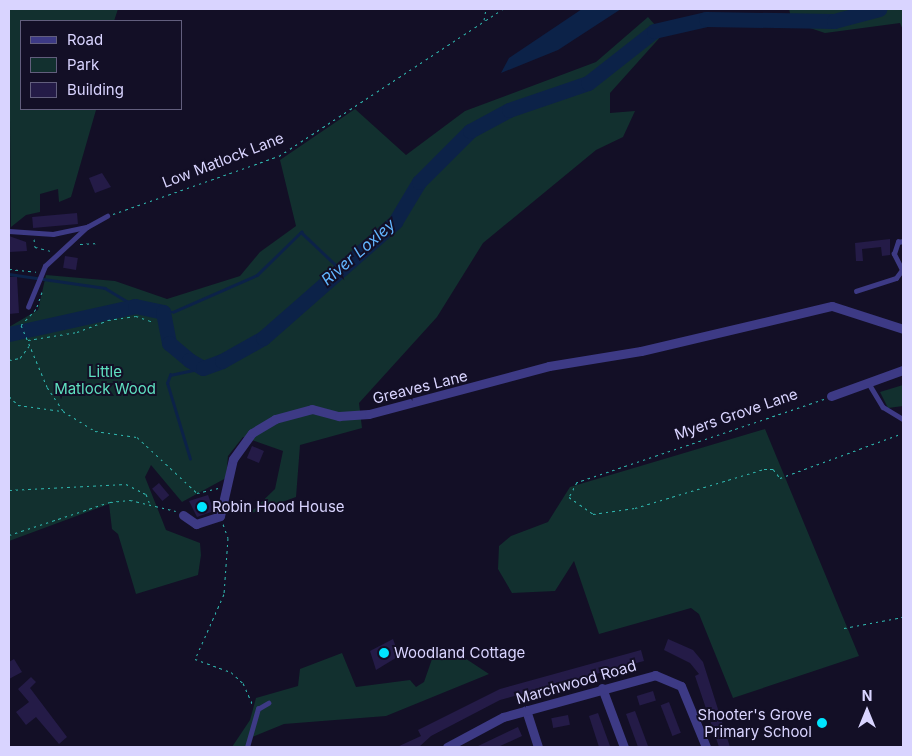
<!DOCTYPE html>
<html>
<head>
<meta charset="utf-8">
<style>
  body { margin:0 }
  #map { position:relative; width:912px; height:756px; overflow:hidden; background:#130f26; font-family:Inter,sans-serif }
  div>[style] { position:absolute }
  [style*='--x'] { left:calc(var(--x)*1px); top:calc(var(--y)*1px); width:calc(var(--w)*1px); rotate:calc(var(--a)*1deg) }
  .green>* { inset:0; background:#12302f }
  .water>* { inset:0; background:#0c2248 }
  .stream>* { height:2.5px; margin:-1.25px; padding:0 1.25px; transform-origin:1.25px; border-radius:1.25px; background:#0c2248 }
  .river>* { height:15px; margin:-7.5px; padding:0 7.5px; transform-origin:7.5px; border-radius:7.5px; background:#0c2248 }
  .building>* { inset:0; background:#241b47; transform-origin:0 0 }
  .path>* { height:1px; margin-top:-0.5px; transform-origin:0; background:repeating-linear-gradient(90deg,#2fb8b0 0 2.5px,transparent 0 6.5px) }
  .lane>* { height:4.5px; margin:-2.25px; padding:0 2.25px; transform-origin:2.25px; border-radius:2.25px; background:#3d3a85 }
  .street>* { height:9px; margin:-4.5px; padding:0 4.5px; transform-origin:4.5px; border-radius:4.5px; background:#3d3a85 }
  .dots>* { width:14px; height:14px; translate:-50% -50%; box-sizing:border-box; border:2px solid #130f26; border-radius:50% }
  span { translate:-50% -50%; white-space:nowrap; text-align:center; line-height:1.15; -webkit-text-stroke:4px #130f26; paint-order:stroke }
  .street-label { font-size:15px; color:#d9d4ff }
  .park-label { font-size:15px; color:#5fe0c0 }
  .poi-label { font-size:15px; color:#d9d4ff }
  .left { translate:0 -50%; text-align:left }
  .right { translate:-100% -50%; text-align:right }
  .water-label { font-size:16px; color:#62b6ff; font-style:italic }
  .frame { position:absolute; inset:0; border:10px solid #d9d4ff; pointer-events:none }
  .legend { position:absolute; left:20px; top:20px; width:162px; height:90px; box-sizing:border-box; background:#130f26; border:1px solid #625e7d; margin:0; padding:6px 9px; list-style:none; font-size:15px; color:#d9d4ff }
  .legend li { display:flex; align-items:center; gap:10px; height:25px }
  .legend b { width:25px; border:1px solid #625e7d }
  .north { position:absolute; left:842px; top:686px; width:50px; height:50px; -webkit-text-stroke:4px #130f26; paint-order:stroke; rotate:0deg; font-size:14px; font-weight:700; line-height:20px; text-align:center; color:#d9d4ff }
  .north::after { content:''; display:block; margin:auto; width:18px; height:22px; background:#d9d4ff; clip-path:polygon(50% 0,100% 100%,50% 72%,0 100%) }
</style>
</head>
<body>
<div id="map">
  <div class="green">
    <div style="clip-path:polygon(9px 9px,118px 9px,114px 21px,21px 21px,21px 109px,96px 110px,71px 197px,59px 202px,58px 189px,40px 194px,40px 212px,26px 215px,11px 227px)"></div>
    <div style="clip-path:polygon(789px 9px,903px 9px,903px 30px,900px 23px,825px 33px,792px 22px)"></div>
    <div style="clip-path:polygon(648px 17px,663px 34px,610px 93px,610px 113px,635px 111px,623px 137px,596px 150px,483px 243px,437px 317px,359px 403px,362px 428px,300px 445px,296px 497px,249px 514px,275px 489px,283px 451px,243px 437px,228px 456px,226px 478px,182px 502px,151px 465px,145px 477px,166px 530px,200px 543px,201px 555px,198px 575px,136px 594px,118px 534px,112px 529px,109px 504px,9px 541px,9px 327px,38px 310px,46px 275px,115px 281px,167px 299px,240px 276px,260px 252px,296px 226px,280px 160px,355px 109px,406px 155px,465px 111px,596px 62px)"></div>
    <div style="clip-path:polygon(903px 385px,903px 406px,888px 408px,880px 392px)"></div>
    <div style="clip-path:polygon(765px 429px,859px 656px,733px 698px,699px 614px,691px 608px,599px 634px,574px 561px,555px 591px,512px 593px,498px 569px,499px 546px,511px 536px,548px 522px,570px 487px)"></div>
    <div style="clip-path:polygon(451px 649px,489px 674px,386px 716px,284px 724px,252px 737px,245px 747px,232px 747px,250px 720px,256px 698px,298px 686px,300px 669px,342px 653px,356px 687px,410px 680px,416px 687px,424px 682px,432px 659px)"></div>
  </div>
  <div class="water">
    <div style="clip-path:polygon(582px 9px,621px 9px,558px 50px,501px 73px,509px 58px)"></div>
  </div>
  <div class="stream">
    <div style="--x:9;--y:274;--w:97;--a:8.3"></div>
    <div style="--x:105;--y:288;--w:35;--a:31"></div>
    <div style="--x:163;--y:312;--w:10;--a:0"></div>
    <div style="--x:173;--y:312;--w:92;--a:-23.8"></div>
    <div style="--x:257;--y:275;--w:62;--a:-44.3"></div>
    <div style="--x:301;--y:232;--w:52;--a:43.5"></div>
    <div style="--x:190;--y:459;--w:79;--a:-106.8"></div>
    <div style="--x:167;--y:383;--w:9;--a:-69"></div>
    <div style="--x:170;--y:375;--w:34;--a:-12"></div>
  </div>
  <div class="river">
    <div style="--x:9;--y:334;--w:129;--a:-12.5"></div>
    <div style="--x:135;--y:306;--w:29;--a:12"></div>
    <div style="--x:163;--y:312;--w:32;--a:79"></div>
    <div style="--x:169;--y:343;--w:26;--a:40"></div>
    <div style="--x:189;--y:360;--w:16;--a:30"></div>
    <div style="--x:203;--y:368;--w:20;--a:-20"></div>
    <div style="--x:222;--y:361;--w:47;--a:-29.3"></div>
    <div style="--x:263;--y:338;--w:176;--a:-41.3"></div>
    <div style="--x:395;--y:222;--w:47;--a:-59"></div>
    <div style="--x:419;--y:182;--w:72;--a:-45"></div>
    <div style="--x:470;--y:131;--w:44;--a:-28.3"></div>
    <div style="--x:509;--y:110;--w:83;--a:-18.9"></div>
    <div style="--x:588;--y:83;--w:84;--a:-38.2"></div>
    <div style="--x:654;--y:31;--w:53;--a:-13"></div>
    <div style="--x:706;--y:19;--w:128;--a:0.9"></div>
    <div style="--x:834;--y:21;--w:47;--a:-14.9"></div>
  </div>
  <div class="building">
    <div style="clip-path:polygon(102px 173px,111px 187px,95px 193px,89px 178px)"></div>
    <div style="left:77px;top:213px;width:11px;height:45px;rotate:85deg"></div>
    <div style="clip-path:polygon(9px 236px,26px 242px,27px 251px,9px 252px)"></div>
    <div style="clip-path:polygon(890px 239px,890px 255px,882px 256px,881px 247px,862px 249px,863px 261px,856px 261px,855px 243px)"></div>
    <div style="left:65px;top:256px;width:13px;height:12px;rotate:9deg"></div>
    <div style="clip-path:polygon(9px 277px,17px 277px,19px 313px,9px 314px)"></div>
    <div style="left:252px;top:446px;width:13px;height:13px;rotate:23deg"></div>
    <div style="left:159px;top:483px;width:16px;height:9px;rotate:50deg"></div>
    <div style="clip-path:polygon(208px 495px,214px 511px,197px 517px,189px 501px)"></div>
    <div style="clip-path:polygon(393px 639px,399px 656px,376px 670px,370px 651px)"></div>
    <div style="clip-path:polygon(668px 639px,693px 650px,703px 662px,730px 747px,719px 747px,695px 676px,699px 674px,690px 663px,664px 650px)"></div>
    <div style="clip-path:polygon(641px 650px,644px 661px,500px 700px,431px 736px,419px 747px,397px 747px,421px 736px,418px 730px,500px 689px)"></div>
    <div style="clip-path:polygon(14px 659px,22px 672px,9px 679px,9px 662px)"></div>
    <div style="clip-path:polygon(31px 677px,36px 682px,30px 688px,67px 737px,59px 744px,36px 717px,26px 725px,16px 712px,29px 702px,18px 689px)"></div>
    <div style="left:653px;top:691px;width:10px;height:17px;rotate:73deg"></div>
    <div style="left:669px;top:702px;width:33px;height:9px;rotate:69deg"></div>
    <div style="clip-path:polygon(635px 711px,648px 746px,644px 747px,638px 747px,626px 714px)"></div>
    <div style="clip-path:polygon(598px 713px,610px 746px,606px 747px,599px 747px,589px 716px)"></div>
    <div style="left:568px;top:715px;width:10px;height:17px;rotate:79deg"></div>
    <div style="clip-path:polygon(518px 727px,522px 736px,498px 747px,476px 747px)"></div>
  </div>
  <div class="path">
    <div style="--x:484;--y:20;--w:11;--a:-80"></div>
    <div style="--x:113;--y:214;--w:176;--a:-19.3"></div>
    <div style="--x:279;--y:156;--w:268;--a:-33.3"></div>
    <div style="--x:34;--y:239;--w:8;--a:83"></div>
    <div style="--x:35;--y:247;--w:16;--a:14"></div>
    <div style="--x:80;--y:244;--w:19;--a:-3"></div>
    <div style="--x:9;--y:269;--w:27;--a:6"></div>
    <div style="--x:42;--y:292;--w:18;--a:109"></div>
    <div style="--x:36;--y:309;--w:22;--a:133"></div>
    <div style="--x:21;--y:325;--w:67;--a:67.2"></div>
    <div style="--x:47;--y:387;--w:29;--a:56"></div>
    <div style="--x:63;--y:411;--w:38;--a:32"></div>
    <div style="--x:95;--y:431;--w:42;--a:8.1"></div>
    <div style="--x:137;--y:437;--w:82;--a:43"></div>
    <div style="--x:197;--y:493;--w:22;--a:-13"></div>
    <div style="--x:28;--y:340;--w:50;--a:-9.3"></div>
    <div style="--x:77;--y:332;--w:33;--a:-21"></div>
    <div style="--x:108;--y:320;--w:28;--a:-8"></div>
    <div style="--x:136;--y:316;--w:18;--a:19"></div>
    <div style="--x:9;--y:360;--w:11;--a:-10"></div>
    <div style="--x:20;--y:358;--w:15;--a:-53"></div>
    <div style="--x:9;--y:396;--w:13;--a:45"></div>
    <div style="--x:18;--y:405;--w:44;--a:7.8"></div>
    <div style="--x:824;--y:399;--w:261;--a:161.4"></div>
    <div style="--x:577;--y:482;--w:17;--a:118"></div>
    <div style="--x:569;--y:497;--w:29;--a:35"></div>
    <div style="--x:593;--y:514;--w:42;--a:-8.1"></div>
    <div style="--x:635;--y:508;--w:135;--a:-16.8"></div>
    <div style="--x:764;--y:469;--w:9;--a:0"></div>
    <div style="--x:773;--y:469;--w:11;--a:52"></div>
    <div style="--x:780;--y:478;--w:131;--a:-20.1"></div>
    <div style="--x:9;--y:490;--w:117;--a:-2.9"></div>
    <div style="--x:126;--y:484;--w:22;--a:27"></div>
    <div style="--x:146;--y:494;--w:9;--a:69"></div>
    <div style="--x:223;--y:524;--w:15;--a:70"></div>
    <div style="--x:228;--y:538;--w:56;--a:94.1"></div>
    <div style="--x:224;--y:594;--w:71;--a:114"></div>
    <div style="--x:195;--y:659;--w:38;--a:20"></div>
    <div style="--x:231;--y:672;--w:16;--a:43"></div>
    <div style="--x:243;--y:683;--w:24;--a:66"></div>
    <div style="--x:9;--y:535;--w:106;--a:-18.1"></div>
    <div style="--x:110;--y:502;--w:20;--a:-6"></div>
    <div style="--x:130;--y:500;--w:47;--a:13.4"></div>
    <div style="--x:844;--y:628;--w:60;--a:-10.6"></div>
  </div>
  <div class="lane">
    <div style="--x:9;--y:231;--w:44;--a:3.9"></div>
    <div style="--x:53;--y:234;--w:35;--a:-12"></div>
    <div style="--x:87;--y:227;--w:23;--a:-29"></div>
    <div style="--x:856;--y:291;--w:42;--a:-18"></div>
    <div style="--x:896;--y:278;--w:10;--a:-53"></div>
    <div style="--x:902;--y:270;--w:18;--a:-117"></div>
    <div style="--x:894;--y:254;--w:13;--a:-72"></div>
    <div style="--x:898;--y:242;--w:5;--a:-11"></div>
    <div style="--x:28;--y:307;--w:44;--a:-67.5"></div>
    <div style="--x:45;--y:266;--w:57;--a:-42.9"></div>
    <div style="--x:868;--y:382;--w:29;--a:59"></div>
    <div style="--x:883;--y:407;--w:23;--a:31"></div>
    <div style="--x:247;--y:747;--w:40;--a:-74"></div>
    <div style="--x:258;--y:709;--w:12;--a:-31"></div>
  </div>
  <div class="street">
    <div style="--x:831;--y:396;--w:77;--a:-19.9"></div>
    <div style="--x:183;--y:515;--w:16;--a:35"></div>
    <div style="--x:196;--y:524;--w:25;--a:-18"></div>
    <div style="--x:220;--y:516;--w:58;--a:-77.2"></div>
    <div style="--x:233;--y:459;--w:32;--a:-54"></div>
    <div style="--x:252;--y:433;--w:27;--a:-31"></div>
    <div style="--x:275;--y:419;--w:38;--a:-15"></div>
    <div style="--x:312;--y:409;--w:28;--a:15"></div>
    <div style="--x:339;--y:416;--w:30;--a:-4"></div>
    <div style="--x:369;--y:414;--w:186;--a:-14.9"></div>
    <div style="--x:549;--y:366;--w:93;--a:-9.3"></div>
    <div style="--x:641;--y:351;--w:196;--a:-13.3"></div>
    <div style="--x:832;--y:306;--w:75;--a:17.9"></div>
    <div style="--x:602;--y:688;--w:63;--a:69.6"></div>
    <div style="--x:526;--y:710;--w:39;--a:72"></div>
    <div style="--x:447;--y:747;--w:64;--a:-28.2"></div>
    <div style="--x:503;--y:717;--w:158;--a:-15.4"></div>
    <div style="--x:655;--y:675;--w:28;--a:23"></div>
    <div style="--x:681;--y:686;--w:66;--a:67.7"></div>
  </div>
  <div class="dots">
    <div style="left:202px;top:507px;background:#00e5ff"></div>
    <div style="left:384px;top:653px;background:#00e5ff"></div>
    <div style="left:822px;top:723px;background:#00e5ff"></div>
  </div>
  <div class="street-label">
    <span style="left:223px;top:160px;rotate:-21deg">Low Matlock Lane</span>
    <span style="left:420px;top:387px;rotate:-14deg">Greaves Lane</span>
    <span style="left:736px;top:414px;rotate:-19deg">Myers Grove Lane</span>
    <span style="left:576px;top:682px;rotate:-16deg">Marchwood Road</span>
  </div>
  <div class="park-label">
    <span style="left:105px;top:380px">Little<br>Matlock Wood</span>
  </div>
  <div class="poi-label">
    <span class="left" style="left:212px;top:507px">Robin Hood House</span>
    <span class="left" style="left:394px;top:653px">Woodland Cottage</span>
    <span class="right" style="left:812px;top:723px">Shooter's Grove<br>Primary School</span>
  </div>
  <div class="water-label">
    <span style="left:358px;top:252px;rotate:-41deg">River Loxley</span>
  </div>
  <div class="frame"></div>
  <ul class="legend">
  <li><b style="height:6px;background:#3d3a85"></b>Road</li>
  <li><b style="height:14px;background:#12302f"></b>Park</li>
  <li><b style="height:14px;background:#241b47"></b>Building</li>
  </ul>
  <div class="north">N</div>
</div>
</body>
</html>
